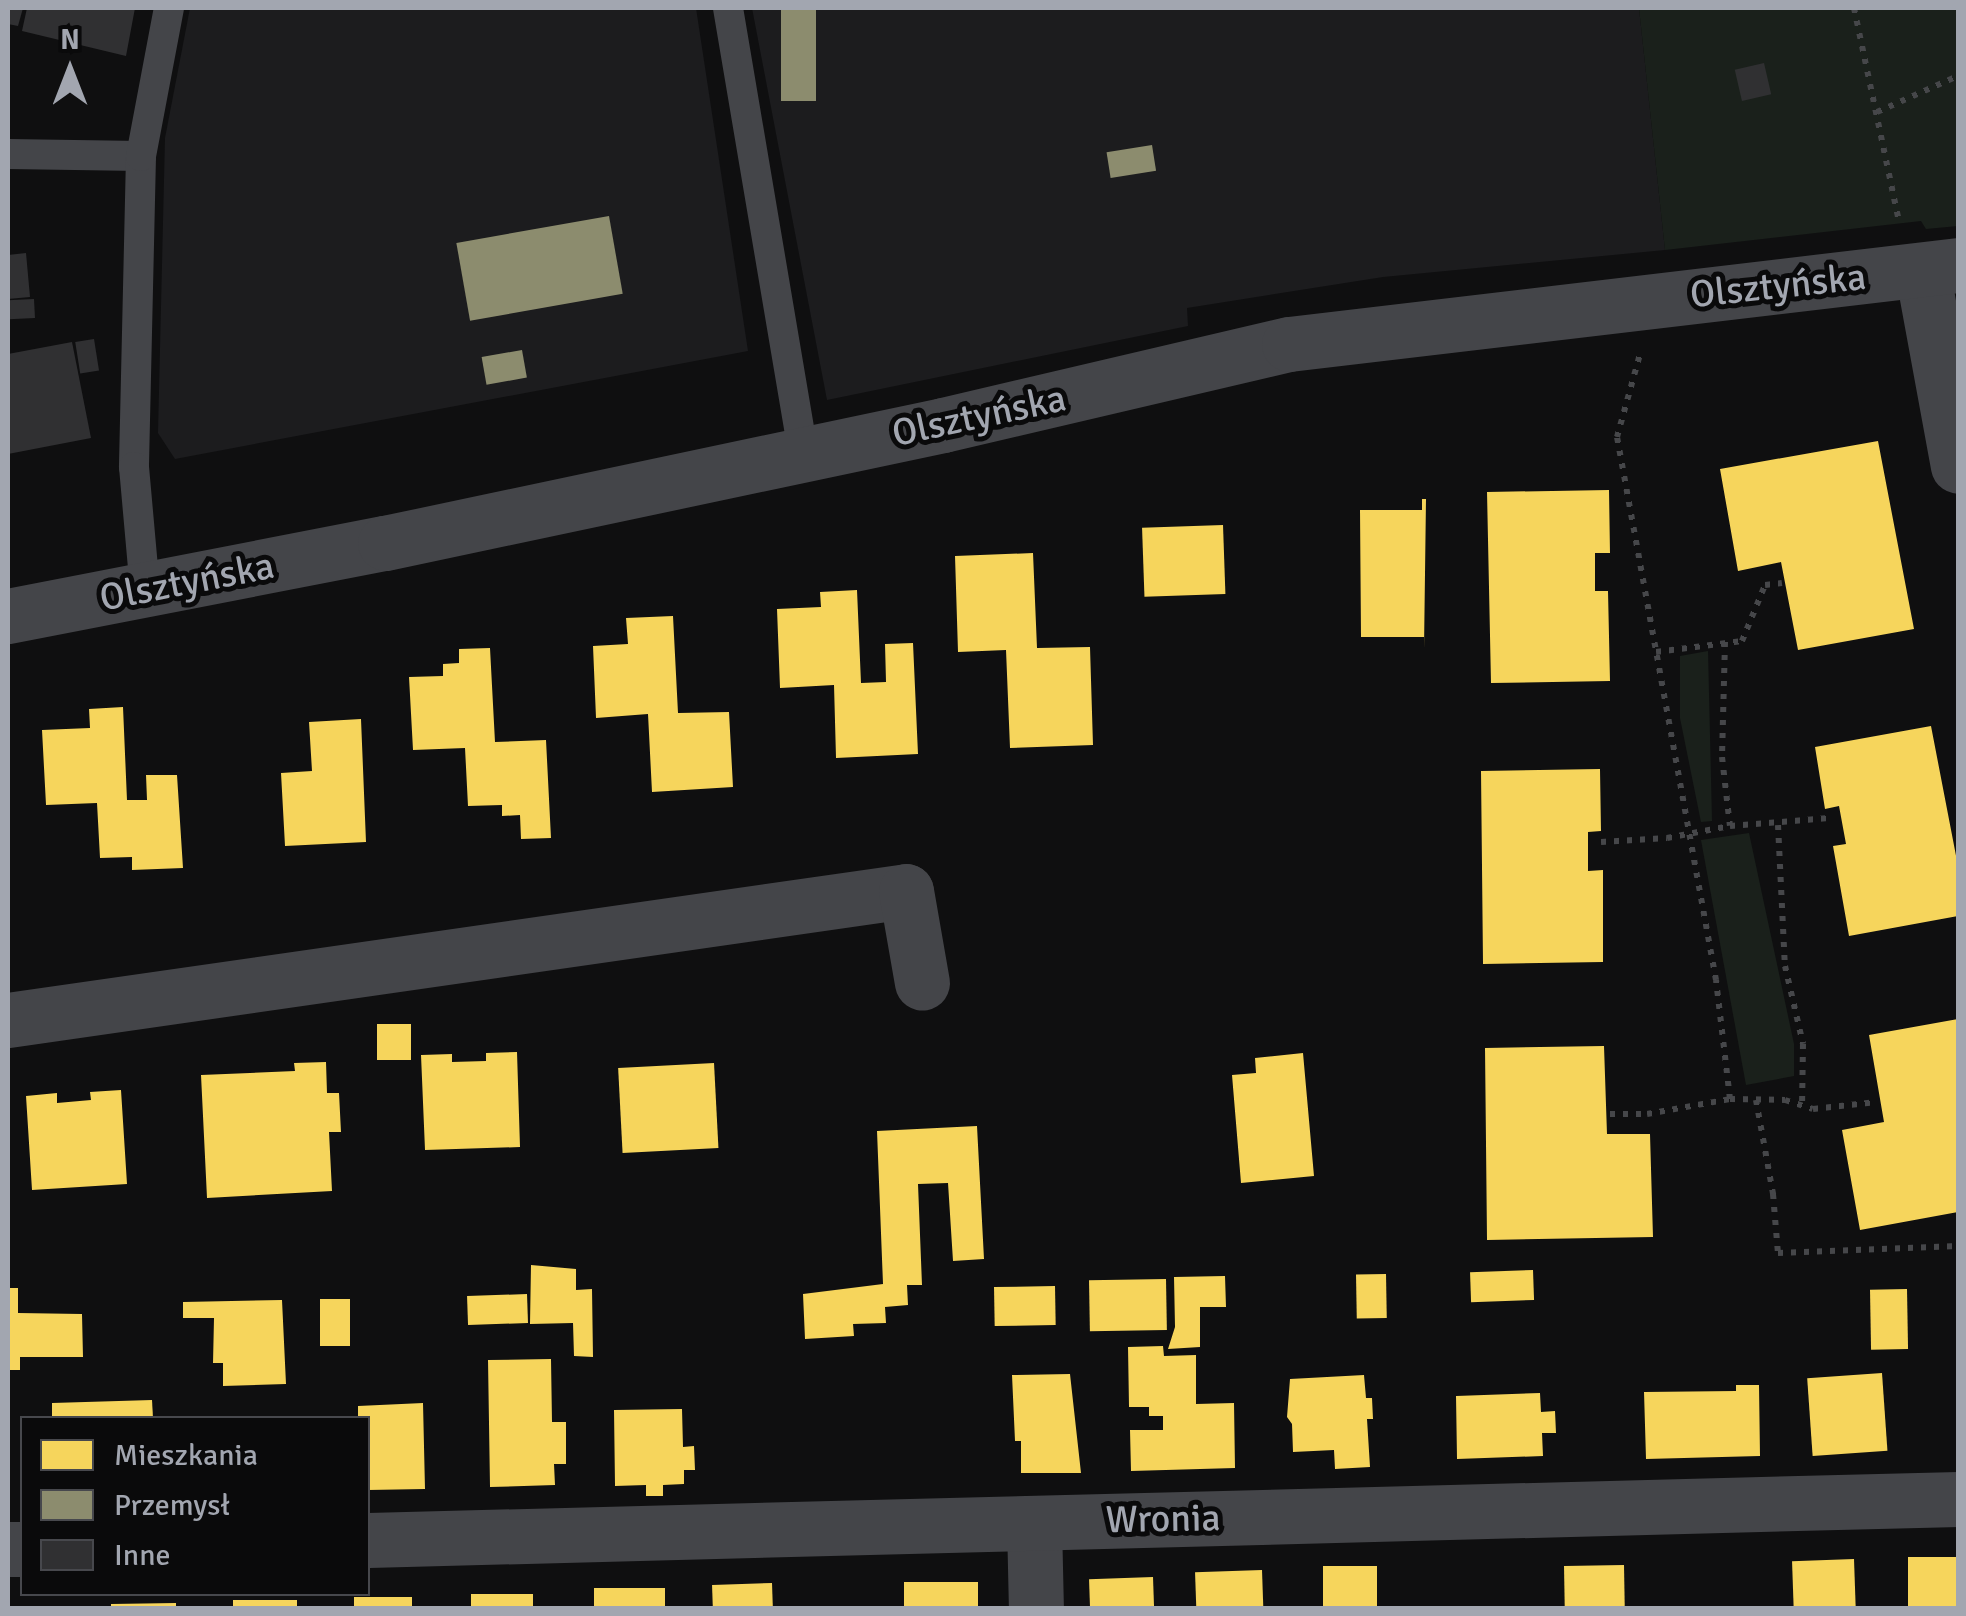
<!DOCTYPE html>
<html>
<head>
<meta charset="utf-8">
<style>
  body { margin:0 }
  #map { position:relative; width:1966px; height:1616px; overflow:hidden; background:#0f0f10; font-family:Signika,sans-serif }
  div>[style] { position:absolute }
  [style*='--x'] { left:calc(var(--x)*1px); top:calc(var(--y)*1px); width:calc(var(--w)*1px); rotate:calc(var(--a)*1deg) }
  .built>* { inset:0; background:#1c1c1e }
  .green>* { inset:0; background:#1a201b }
  .homes>* { inset:0; background:#f6d55c; transform-origin:0 0 }
  .industry>* { inset:0; background:#8c8c6e; transform-origin:0 0 }
  .building>* { inset:0; background:#303032; transform-origin:0 0 }
  .path>* { height:6px; margin-top:-3px; transform-origin:0; background:repeating-linear-gradient(90deg,#46474a 0 5px,transparent 0 13px) }
  .service>* { height:30px; margin:-15px; padding:0 15px; transform-origin:15px; border-radius:15px; background:#444549 }
  .minor>* { height:55px; margin:-27.5px; padding:0 27.5px; transform-origin:27.5px; border-radius:27.5px; background:#444549 }
  span { translate:-50% -50%; white-space:nowrap; text-align:center; line-height:1.15; -webkit-text-stroke:10px #0a0a0b; paint-order:stroke }
  .street-label { font-size:38px; color:#a2a6b0 }
  .frame { position:absolute; inset:0; border:10px solid #a2a6b0; pointer-events:none }
  .legend { position:absolute; left:20px; top:1416px; width:350px; height:180px; box-sizing:border-box; background:#0a0a0b; border:2px solid #47484d; margin:0; padding:12px 18px; list-style:none; font-size:30px; color:#a2a6b0 }
  .legend li { display:flex; align-items:center; gap:20px; height:50px }
  .legend b { width:50px; border:2px solid #47484d }
  .north { position:absolute; left:20px; top:20px; width:100px; height:100px; -webkit-text-stroke:8px #0a0a0b; paint-order:stroke; rotate:0deg; font-size:28px; font-weight:700; line-height:40px; text-align:center; color:#a2a6b0 }
  .north::after { content:''; display:block; margin:auto; width:35px; height:45px; background:#a2a6b0; clip-path:polygon(50% 0,100% 100%,50% 72%,0 100%) }
</style>
</head>
<body>
<div id="map">
  <div class="built">
    <div style="clip-path:polygon(190px 8px,696px 8px,748px 351px,175px 459px,158px 433px,165px 138px)"></div>
    <div style="clip-path:polygon(752px 8px,1639px 8px,1665px 250px,1383px 277px,1187px 308px,1188px 326px,827px 400px)"></div>
  </div>
  <div class="green">
    <div style="clip-path:polygon(1639px 8px,1958px 8px,1958px 226px,1926px 229px,1921px 221px,1665px 250px)"></div>
    <div style="clip-path:polygon(1708px 651px,1712px 821px,1701px 822px,1680px 718px,1680px 656px)"></div>
    <div style="clip-path:polygon(1749px 833px,1794px 1044px,1794px 1076px,1746px 1085px,1701px 840px)"></div>
  </div>
  <div class="homes">
    <div style="clip-path:polygon(1878px 441px,1914px 629px,1798px 650px,1781px 562px,1738px 571px,1720px 469px)"></div>
    <div style="clip-path:polygon(1609px 490px,1610px 553px,1595px 553px,1595px 591px,1608px 591px,1610px 681px,1491px 683px,1487px 492px)"></div>
    <div style="clip-path:polygon(1422px 499px,1426px 499px,1424px 650px,1424px 637px,1361px 637px,1360px 510px,1422px 510px)"></div>
    <div style="left:1223px;top:525px;width:69px;height:81px;rotate:88deg"></div>
    <div style="clip-path:polygon(1033px 553px,1037px 648px,1090px 647px,1093px 745px,1010px 748px,1006px 650px,958px 652px,955px 556px)"></div>
    <div style="clip-path:polygon(857px 590px,861px 683px,886px 682px,885px 644px,913px 643px,918px 754px,836px 758px,834px 685px,780px 688px,777px 609px,821px 607px,820px 592px)"></div>
    <div style="clip-path:polygon(673px 616px,678px 713px,729px 712px,733px 787px,652px 792px,648px 714px,596px 718px,593px 646px,628px 644px,626px 618px)"></div>
    <div style="clip-path:polygon(490px 648px,495px 742px,546px 740px,551px 838px,521px 839px,520px 815px,502px 816px,502px 805px,468px 806px,465px 748px,413px 750px,409px 677px,443px 676px,443px 664px,459px 663px,459px 649px)"></div>
    <div style="clip-path:polygon(123px 707px,127px 800px,147px 800px,146px 775px,177px 775px,183px 868px,132px 870px,132px 857px,100px 858px,97px 803px,46px 805px,42px 730px,90px 728px,89px 709px)"></div>
    <div style="clip-path:polygon(361px 719px,366px 842px,285px 846px,281px 773px,312px 771px,309px 722px)"></div>
    <div style="clip-path:polygon(1931px 726px,1958px 866px,1958px 916px,1849px 936px,1833px 846px,1846px 844px,1839px 806px,1825px 809px,1815px 747px)"></div>
    <div style="clip-path:polygon(1600px 769px,1601px 831px,1588px 832px,1588px 871px,1603px 870px,1603px 962px,1483px 964px,1481px 771px)"></div>
    <div style="clip-path:polygon(1958px 1019px,1958px 1212px,1860px 1230px,1842px 1130px,1884px 1122px,1869px 1035px)"></div>
    <div style="left:377px;top:1024px;width:34px;height:36px"></div>
    <div style="clip-path:polygon(1604px 1046px,1607px 1134px,1650px 1134px,1653px 1237px,1487px 1240px,1485px 1048px)"></div>
    <div style="clip-path:polygon(517px 1052px,520px 1147px,425px 1150px,421px 1055px,452px 1054px,452px 1062px,486px 1061px,486px 1053px)"></div>
    <div style="clip-path:polygon(1303px 1053px,1314px 1176px,1241px 1183px,1232px 1075px,1256px 1073px,1255px 1058px)"></div>
    <div style="clip-path:polygon(326px 1062px,327px 1093px,339px 1093px,341px 1132px,329px 1132px,332px 1191px,207px 1198px,201px 1075px,295px 1071px,294px 1063px)"></div>
    <div style="left:714px;top:1063px;width:85px;height:96px;rotate:87deg"></div>
    <div style="clip-path:polygon(121px 1090px,127px 1184px,32px 1190px,26px 1096px,57px 1093px,57px 1103px,91px 1100px,90px 1092px)"></div>
    <div style="clip-path:polygon(977px 1126px,984px 1259px,953px 1261px,948px 1183px,918px 1184px,922px 1285px,907px 1285px,908px 1305px,885px 1307px,886px 1323px,853px 1324px,854px 1336px,805px 1339px,803px 1294px,883px 1284px,877px 1131px)"></div>
    <div style="clip-path:polygon(531px 1265px,576px 1269px,576px 1290px,592px 1289px,593px 1357px,574px 1356px,573px 1323px,530px 1324px)"></div>
    <div style="left:1533px;top:1270px;width:30px;height:63px;rotate:88deg"></div>
    <div style="left:1386px;top:1274px;width:44px;height:30px;rotate:89deg"></div>
    <div style="clip-path:polygon(1225px 1276px,1226px 1307px,1200px 1307px,1200px 1347px,1168px 1349px,1175px 1327px,1174px 1277px)"></div>
    <div style="left:1166px;top:1279px;width:51px;height:77px;rotate:89deg"></div>
    <div style="left:1055px;top:1286px;width:39px;height:61px;rotate:89deg"></div>
    <div style="clip-path:polygon(8px 1288px,18px 1288px,18px 1313px,82px 1314px,83px 1357px,20px 1357px,20px 1370px,8px 1370px)"></div>
    <div style="left:1907px;top:1289px;width:60px;height:37px;rotate:89deg"></div>
    <div style="left:527px;top:1294px;width:29px;height:60px;rotate:88deg"></div>
    <div style="left:320px;top:1299px;width:30px;height:47px"></div>
    <div style="clip-path:polygon(282px 1300px,286px 1384px,223px 1386px,223px 1363px,213px 1363px,214px 1318px,183px 1318px,183px 1302px)"></div>
    <div style="clip-path:polygon(1163px 1346px,1164px 1356px,1196px 1355px,1196px 1404px,1234px 1403px,1235px 1468px,1131px 1471px,1130px 1430px,1163px 1430px,1163px 1416px,1149px 1416px,1149px 1407px,1129px 1407px,1128px 1347px)"></div>
    <div style="clip-path:polygon(551px 1359px,552px 1422px,566px 1422px,566px 1464px,554px 1464px,555px 1485px,490px 1487px,488px 1360px)"></div>
    <div style="left:1882px;top:1373px;width:78px;height:75px;rotate:86deg"></div>
    <div style="clip-path:polygon(1070px 1374px,1081px 1473px,1021px 1473px,1021px 1441px,1015px 1441px,1012px 1375px)"></div>
    <div style="clip-path:polygon(1364px 1375px,1366px 1398px,1372px 1398px,1373px 1419px,1367px 1419px,1370px 1467px,1335px 1469px,1334px 1450px,1293px 1452px,1292px 1424px,1287px 1417px,1290px 1379px)"></div>
    <div style="clip-path:polygon(1736px 1385px,1759px 1385px,1760px 1456px,1646px 1459px,1644px 1392px,1736px 1391px)"></div>
    <div style="clip-path:polygon(1540px 1393px,1541px 1412px,1555px 1411px,1556px 1433px,1542px 1433px,1543px 1456px,1457px 1459px,1456px 1396px)"></div>
    <div style="clip-path:polygon(152px 1400px,153px 1418px,52px 1418px,52px 1403px)"></div>
    <div style="clip-path:polygon(423px 1403px,425px 1489px,368px 1490px,368px 1418px,358px 1418px,358px 1406px)"></div>
    <div style="clip-path:polygon(682px 1409px,683px 1447px,694px 1446px,695px 1470px,684px 1470px,684px 1484px,663px 1485px,663px 1496px,646px 1496px,646px 1485px,615px 1486px,614px 1410px)"></div>
    <div style="left:1958px;top:1557px;width:51px;height:50px;rotate:90deg"></div>
    <div style="left:1854px;top:1559px;width:49px;height:62px;rotate:88deg"></div>
    <div style="left:1624px;top:1565px;width:43px;height:60px;rotate:89deg"></div>
    <div style="left:1377px;top:1566px;width:42px;height:54px;rotate:90deg"></div>
    <div style="left:1262px;top:1570px;width:38px;height:67px;rotate:88deg"></div>
    <div style="left:1153px;top:1577px;width:31px;height:64px;rotate:88deg"></div>
    <div style="left:978px;top:1582px;width:26px;height:74px;rotate:90deg"></div>
    <div style="left:772px;top:1583px;width:25px;height:60px;rotate:88deg"></div>
    <div style="left:594px;top:1588px;width:71px;height:20px"></div>
    <div style="left:533px;top:1594px;width:14px;height:62px;rotate:90deg"></div>
    <div style="left:412px;top:1597px;width:11px;height:58px;rotate:90deg"></div>
    <div style="left:297px;top:1600px;width:8px;height:64px;rotate:90deg"></div>
    <div style="clip-path:polygon(176px 1603px,176px 1608px,111px 1608px,111px 1604px)"></div>
  </div>
  <div class="industry">
    <div style="left:781px;top:8px;width:35px;height:93px"></div>
    <div style="left:1152px;top:145px;width:26px;height:46px;rotate:81deg"></div>
    <div style="left:609px;top:216px;width:79px;height:155px;rotate:80deg"></div>
    <div style="left:522px;top:350px;width:28px;height:41px;rotate:80deg"></div>
  </div>
  <div class="building">
    <div style="clip-path:polygon(8px 8px,23px 8px,18px 26px,8px 24px)"></div>
    <div style="clip-path:polygon(27px 8px,135px 8px,126px 56px,22px 31px)"></div>
    <div style="left:1764px;top:63px;width:32px;height:30px;rotate:77deg"></div>
    <div style="clip-path:polygon(26px 253px,30px 297px,8px 299px,8px 255px)"></div>
    <div style="left:34px;top:299px;width:19px;height:26px;rotate:87deg"></div>
    <div style="left:94px;top:339px;width:32px;height:19px;rotate:81deg"></div>
    <div style="clip-path:polygon(72px 342px,91px 438px,8px 454px,8px 354px)"></div>
  </div>
  <div class="path">
    <div style="--x:1854;--y:8;--w:218;--a:78.1"></div>
    <div style="--x:1877;--y:112;--w:89;--a:-24"></div>
    <div style="--x:1725;--y:642;--w:115;--a:91.5"></div>
    <div style="--x:1722;--y:757;--w:69;--a:83.4"></div>
    <div style="--x:1730;--y:826;--w:99;--a:-4.6"></div>
    <div style="--x:1656;--y:652;--w:87;--a:-7.3"></div>
    <div style="--x:1742;--y:641;--w:61;--a:-67.7"></div>
    <div style="--x:1765;--y:585;--w:17;--a:-7"></div>
    <div style="--x:1778;--y:825;--w:141;--a:87.2"></div>
    <div style="--x:1785;--y:966;--w:80;--a:77"></div>
    <div style="--x:1803;--y:1044;--w:62;--a:90.9"></div>
    <div style="--x:1601;--y:842;--w:66;--a:-3.5"></div>
    <div style="--x:1667;--y:838;--w:64;--a:-10.8"></div>
    <div style="--x:1730;--y:1099;--w:55;--a:1"></div>
    <div style="--x:1785;--y:1100;--w:29;--a:18"></div>
    <div style="--x:1813;--y:1109;--w:64;--a:-6.2"></div>
    <div style="--x:1756;--y:1100;--w:96;--a:79.7"></div>
    <div style="--x:1773;--y:1194;--w:59;--a:85.2"></div>
    <div style="--x:1778;--y:1253;--w:180;--a:-2.2"></div>
    <div style="--x:1610;--y:1114;--w:37;--a:0"></div>
    <div style="--x:1647;--y:1114;--w:84;--a:-10.2"></div>
    <div style="--x:1730;--y:1099;--w:120;--a:-96.7"></div>
    <div style="--x:1716;--y:980;--w:552;--a:-100.33"></div>
    <div style="--x:1617;--y:437;--w:86;--a:-74.5"></div>
  </div>
  <div class="service">
    <div style="--x:728;--y:8;--w:450;--a:80.4"></div>
    <div style="--x:8;--y:154;--w:133;--a:0.9"></div>
    <div style="--x:141;--y:156;--w:311;--a:91.3"></div>
    <div style="--x:134;--y:467;--w:124;--a:84.9"></div>
    <div style="--x:141;--y:156;--w:151;--a:-79.3"></div>
  </div>
  <div class="minor">
    <div style="--x:1922;--y:270;--w:199;--a:79.6"></div>
    <div style="--x:8;--y:616;--w:384;--a:-11"></div>
    <div style="--x:385;--y:543;--w:570;--a:-11.94"></div>
    <div style="--x:943;--y:425;--w:355;--a:-13.2"></div>
    <div style="--x:1289;--y:344;--w:674;--a:-6.73"></div>
    <div style="--x:8;--y:1020;--w:907;--a:-8.17"></div>
    <div style="--x:906;--y:891;--w:93;--a:80.1"></div>
    <div style="--x:1034;--y:1523;--w:85;--a:88.7"></div>
    <div style="--x:368;--y:1540;--w:1591;--a:-1.48"></div>
    <div style="--x:8;--y:1549;--w:14;--a:0"></div>
  </div>
  <div class="street-label">
    <span style="left:1778px;top:286px;rotate:-6deg">Olsztyńska</span>
    <span style="left:979px;top:416px;rotate:-12deg">Olsztyńska</span>
    <span style="left:187px;top:582px;rotate:-11deg">Olsztyńska</span>
    <span style="left:1163px;top:1519px;rotate:-1deg">Wronia</span>
  </div>
  <div class="frame"></div>
  <ul class="legend">
  <li><b style="height:28px;background:#f6d55c"></b>Mieszkania</li>
  <li><b style="height:28px;background:#8c8c6e"></b>Przemysł</li>
  <li><b style="height:28px;background:#303032"></b>Inne</li>
  </ul>
  <div class="north">N</div>
</div>
</body>
</html>
